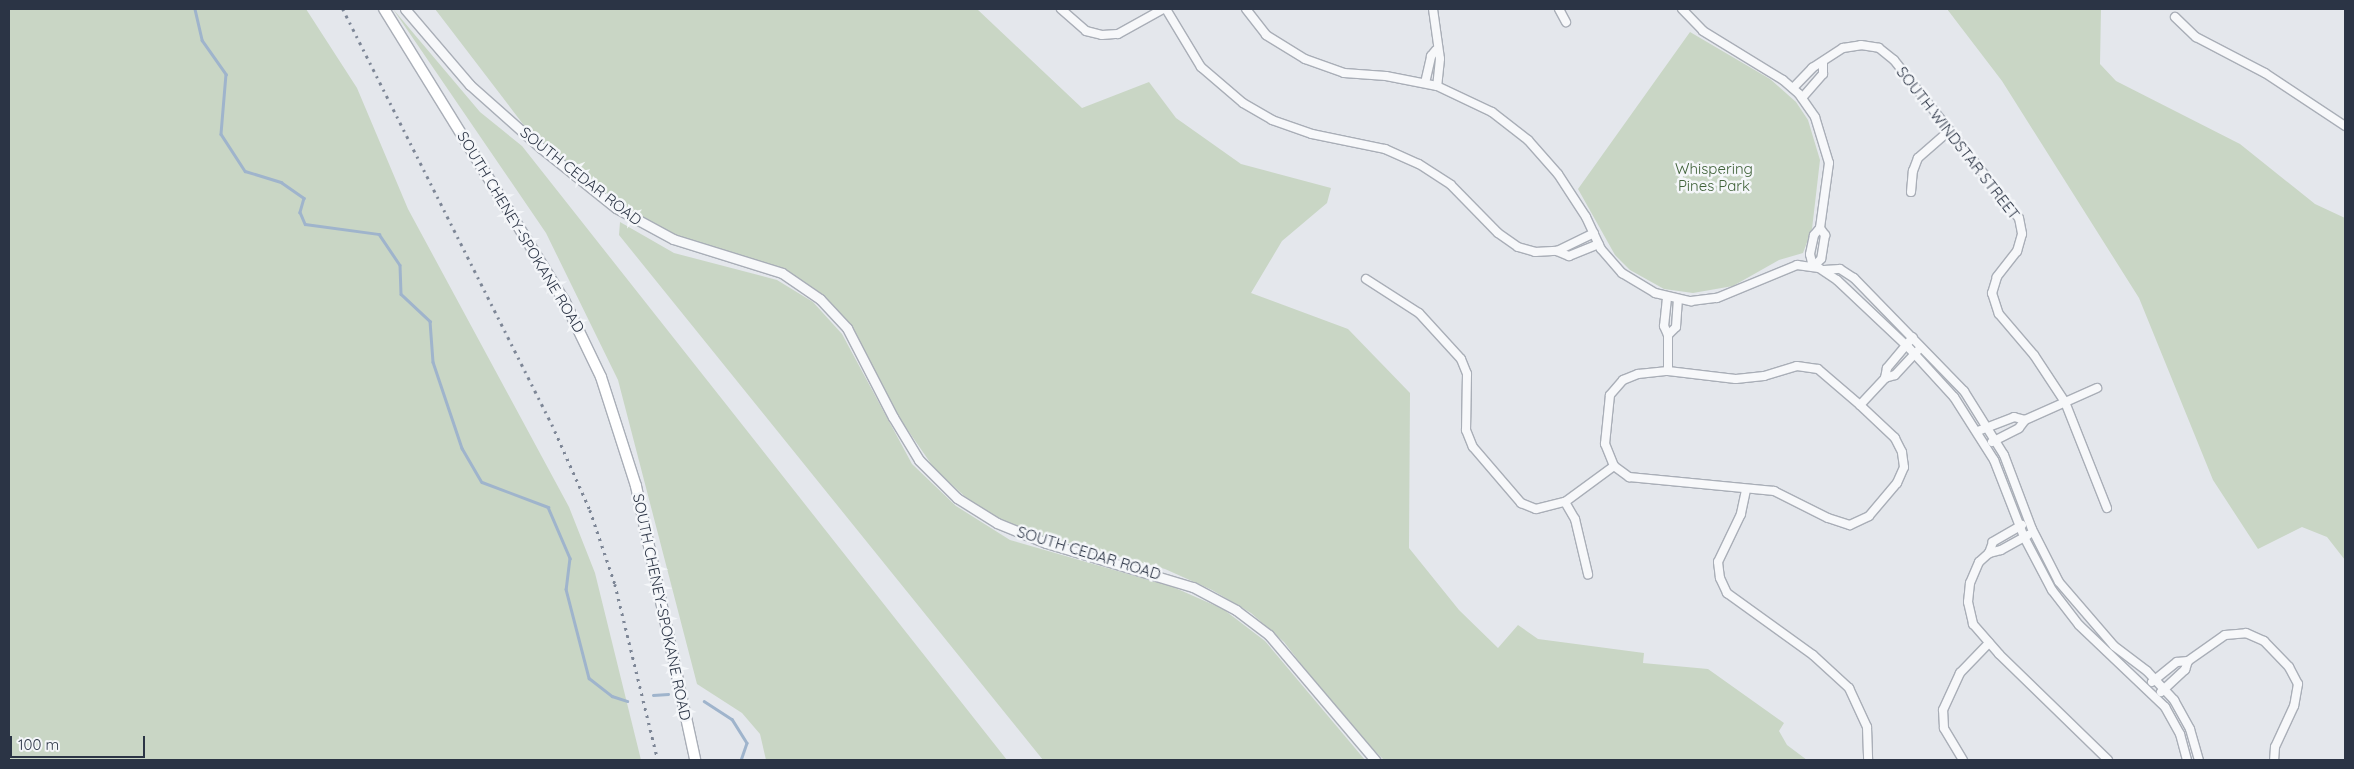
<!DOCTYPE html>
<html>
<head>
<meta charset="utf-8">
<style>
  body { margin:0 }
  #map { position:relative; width:2354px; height:769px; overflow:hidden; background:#e4e7ec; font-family:Quicksand,sans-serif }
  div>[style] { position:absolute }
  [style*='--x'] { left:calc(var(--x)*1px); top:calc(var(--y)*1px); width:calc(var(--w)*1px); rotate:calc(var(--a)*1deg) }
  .green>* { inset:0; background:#c9d6c5 }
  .stream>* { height:2.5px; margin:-1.25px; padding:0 1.25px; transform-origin:1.25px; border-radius:1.25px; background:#9fb4cc }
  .roads { filter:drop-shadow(1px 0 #a9aeb7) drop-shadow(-1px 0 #a9aeb7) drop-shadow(0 1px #a9aeb7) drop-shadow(0 -1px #a9aeb7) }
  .minor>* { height:8px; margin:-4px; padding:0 4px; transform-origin:4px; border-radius:4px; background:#f7f8fa }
  .tertiary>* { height:9px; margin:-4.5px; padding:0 4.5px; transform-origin:4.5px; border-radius:4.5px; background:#f7f8fa }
  .secondary>* { height:10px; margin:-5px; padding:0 5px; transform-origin:5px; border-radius:5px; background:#fff }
  .rail>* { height:2.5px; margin-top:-1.25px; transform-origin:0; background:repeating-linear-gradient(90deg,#7d8696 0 2.5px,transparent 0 7.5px) }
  span { translate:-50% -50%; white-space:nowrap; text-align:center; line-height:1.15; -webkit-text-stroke:5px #f4f6f9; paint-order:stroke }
  .street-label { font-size:15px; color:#2b3445 }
  .park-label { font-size:15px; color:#3f6138 }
  .frame { position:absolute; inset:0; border:10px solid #2b3445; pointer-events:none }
  .scale { position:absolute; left:10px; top:736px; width:135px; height:22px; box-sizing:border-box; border:2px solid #2b3445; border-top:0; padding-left:6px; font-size:15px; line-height:18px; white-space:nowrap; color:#2b3445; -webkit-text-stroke:4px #f4f6f9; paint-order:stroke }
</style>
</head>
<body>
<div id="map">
  <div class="green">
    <div style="clip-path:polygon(9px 9px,306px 9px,357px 88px,408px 209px,569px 507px,595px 573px,641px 760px,9px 760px)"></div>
    <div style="clip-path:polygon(393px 9px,480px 112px,522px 146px,1007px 760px,766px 760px,760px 734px,742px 713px,697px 684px,618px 380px,546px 233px)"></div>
    <div style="clip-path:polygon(435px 9px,977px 9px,1082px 108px,1149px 82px,1176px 118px,1241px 164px,1331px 188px,1327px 203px,1282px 241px,1251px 293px,1348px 329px,1410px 393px,1409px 548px,1459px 610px,1498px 648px,1518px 625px,1538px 639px,1644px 653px,1643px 663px,1708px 669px,1784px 723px,1779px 731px,1787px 745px,1807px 760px,1384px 760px,1349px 726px,1284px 642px,1251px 613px,1212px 590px,1165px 569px,1017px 529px,973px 504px,934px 468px,900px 419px,856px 334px,823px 296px,783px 270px,677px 237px,648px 224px,607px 196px,526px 128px)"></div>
    <div style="clip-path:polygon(1947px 9px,2101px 9px,2100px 64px,2116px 81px,2240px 144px,2315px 204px,2345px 218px,2345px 560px,2327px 537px,2302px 527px,2258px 549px,2213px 480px,2139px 298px,2002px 81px)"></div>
    <div style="clip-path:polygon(1690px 32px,1770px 79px,1796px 102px,1808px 120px,1820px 160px,1812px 229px,1803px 253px,1779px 260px,1733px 286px,1693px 293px,1664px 289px,1630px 270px,1615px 255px,1578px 189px)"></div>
    <div style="clip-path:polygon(620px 222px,674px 253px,777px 280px,813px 302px,842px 334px,912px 464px,956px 506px,1010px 540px,1173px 587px,1223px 609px,1265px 641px,1365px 760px,1043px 760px,619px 235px)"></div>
  </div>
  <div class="stream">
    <div style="--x:195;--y:9;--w:32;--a:77"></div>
    <div style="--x:202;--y:40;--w:42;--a:54.8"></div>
    <div style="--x:226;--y:74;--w:60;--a:94.8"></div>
    <div style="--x:221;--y:134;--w:44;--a:57"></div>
    <div style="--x:245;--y:171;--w:38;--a:17"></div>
    <div style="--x:281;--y:182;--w:28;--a:35"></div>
    <div style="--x:304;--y:198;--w:15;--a:106"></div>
    <div style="--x:300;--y:212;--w:13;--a:67"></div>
    <div style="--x:305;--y:224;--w:75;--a:7.7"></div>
    <div style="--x:379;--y:234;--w:37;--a:56"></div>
    <div style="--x:400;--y:265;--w:29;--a:88"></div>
    <div style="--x:401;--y:294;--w:40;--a:43"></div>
    <div style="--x:430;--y:321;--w:41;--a:85.8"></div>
    <div style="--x:433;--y:362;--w:91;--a:71.4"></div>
    <div style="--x:462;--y:448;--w:39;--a:60"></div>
    <div style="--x:482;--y:482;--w:71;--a:20.7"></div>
    <div style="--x:548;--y:507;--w:56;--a:66.7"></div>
    <div style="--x:570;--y:558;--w:31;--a:97"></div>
    <div style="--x:566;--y:589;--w:92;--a:75.5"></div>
    <div style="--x:589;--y:678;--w:29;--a:38"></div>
    <div style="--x:612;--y:696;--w:16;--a:18"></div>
    <div style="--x:653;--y:695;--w:15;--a:-4"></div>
    <div style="--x:704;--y:701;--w:33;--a:33"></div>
    <div style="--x:732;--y:719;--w:28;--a:58"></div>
    <div style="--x:747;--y:743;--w:18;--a:109"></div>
  </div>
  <div class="roads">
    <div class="minor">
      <div style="--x:1061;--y:9;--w:33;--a:41"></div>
      <div style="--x:1086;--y:31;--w:16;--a:14"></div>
      <div style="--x:1102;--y:35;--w:16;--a:-4"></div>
      <div style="--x:1118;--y:34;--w:51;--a:-29.1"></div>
      <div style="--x:1166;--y:9;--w:68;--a:58.9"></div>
      <div style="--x:1201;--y:67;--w:55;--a:40.6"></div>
      <div style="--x:1243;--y:103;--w:34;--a:30"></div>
      <div style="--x:1272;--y:120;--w:42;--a:19.3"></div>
      <div style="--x:1312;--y:134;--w:75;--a:11.6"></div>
      <div style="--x:1385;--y:149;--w:37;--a:24"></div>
      <div style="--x:1419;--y:164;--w:38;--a:33"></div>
      <div style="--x:1451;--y:185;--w:67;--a:45.6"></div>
      <div style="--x:1498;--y:233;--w:24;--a:35"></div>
      <div style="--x:1518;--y:247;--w:18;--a:16"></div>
      <div style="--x:1535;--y:252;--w:22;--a:-3"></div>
      <div style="--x:1557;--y:251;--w:13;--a:23"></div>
      <div style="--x:1569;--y:256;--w:32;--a:-22"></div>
      <div style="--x:1246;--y:9;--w:33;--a:52"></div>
      <div style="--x:1266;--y:35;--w:46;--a:31.6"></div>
      <div style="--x:1305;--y:59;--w:41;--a:19.7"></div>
      <div style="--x:1344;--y:73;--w:42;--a:4.1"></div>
      <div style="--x:1386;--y:76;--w:52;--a:11.1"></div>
      <div style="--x:1437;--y:86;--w:61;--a:25.3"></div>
      <div style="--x:1492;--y:112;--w:46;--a:37.9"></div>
      <div style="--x:1528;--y:140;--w:45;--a:48.6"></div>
      <div style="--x:1558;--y:174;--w:51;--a:56.9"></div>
      <div style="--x:1586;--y:217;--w:35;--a:65"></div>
      <div style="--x:1601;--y:249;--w:32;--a:49"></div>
      <div style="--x:1622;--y:273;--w:39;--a:31"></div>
      <div style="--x:1655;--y:293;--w:37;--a:13"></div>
      <div style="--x:1691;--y:301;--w:26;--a:-7"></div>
      <div style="--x:1717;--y:298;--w:87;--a:-22.4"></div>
      <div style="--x:1797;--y:265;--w:22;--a:8"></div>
      <div style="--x:1819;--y:268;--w:22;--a:34"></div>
      <div style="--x:1837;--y:280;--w:100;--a:43.4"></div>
      <div style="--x:1910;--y:349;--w:65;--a:47.5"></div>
      <div style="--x:1954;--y:397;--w:75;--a:57.6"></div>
      <div style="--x:1994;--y:460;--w:83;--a:68.7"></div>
      <div style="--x:2024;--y:537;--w:60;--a:62.2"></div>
      <div style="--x:2052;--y:590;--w:44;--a:52.4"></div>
      <div style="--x:2079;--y:625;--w:119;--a:43.6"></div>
      <div style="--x:2165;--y:707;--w:31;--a:61"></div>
      <div style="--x:2180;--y:734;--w:27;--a:75"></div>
      <div style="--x:1433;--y:9;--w:50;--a:82"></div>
      <div style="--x:1440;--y:59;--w:27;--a:96"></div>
      <div style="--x:1559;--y:9;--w:15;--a:62"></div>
      <div style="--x:1682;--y:9;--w:30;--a:46"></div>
      <div style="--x:1703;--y:31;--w:94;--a:31.5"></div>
      <div style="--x:1783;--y:80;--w:21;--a:41"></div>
      <div style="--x:1799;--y:94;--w:28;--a:55"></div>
      <div style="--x:1815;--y:117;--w:48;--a:73.1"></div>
      <div style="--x:1829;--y:163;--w:66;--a:97.9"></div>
      <div style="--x:2175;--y:17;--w:29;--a:44"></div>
      <div style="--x:2196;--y:37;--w:78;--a:27.6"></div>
      <div style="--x:2265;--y:73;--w:96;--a:33.5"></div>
      <div style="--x:1425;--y:83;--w:28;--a:-77"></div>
      <div style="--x:1431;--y:56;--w:8;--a:-50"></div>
      <div style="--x:1793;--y:88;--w:28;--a:-46"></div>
      <div style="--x:1812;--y:68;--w:37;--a:-33"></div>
      <div style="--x:1843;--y:48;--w:18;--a:-9"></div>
      <div style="--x:1861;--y:45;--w:18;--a:9"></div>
      <div style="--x:1879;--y:48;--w:19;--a:39"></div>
      <div style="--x:1894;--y:60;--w:201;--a:51.7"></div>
      <div style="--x:2019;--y:218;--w:16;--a:79"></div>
      <div style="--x:2022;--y:234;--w:18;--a:106"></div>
      <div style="--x:2017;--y:251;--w:33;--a:128"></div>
      <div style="--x:1997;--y:277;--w:17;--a:107"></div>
      <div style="--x:1992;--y:293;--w:22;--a:72"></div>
      <div style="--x:1999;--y:314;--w:54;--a:49.5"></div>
      <div style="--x:2034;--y:355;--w:56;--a:56.6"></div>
      <div style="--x:2065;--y:402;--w:114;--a:68.4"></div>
      <div style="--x:1802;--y:98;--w:32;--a:-49"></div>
      <div style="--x:1823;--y:74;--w:11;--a:-90"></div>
      <div style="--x:1911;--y:192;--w:21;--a:-85"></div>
      <div style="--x:1913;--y:171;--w:14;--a:-69"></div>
      <div style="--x:1918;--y:158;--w:41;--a:-41.1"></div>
      <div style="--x:1820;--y:228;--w:9;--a:54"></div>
      <div style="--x:1825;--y:235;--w:24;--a:99"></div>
      <div style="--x:1821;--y:259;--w:11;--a:135"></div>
      <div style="--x:1813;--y:267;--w:13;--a:-103"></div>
      <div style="--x:1810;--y:254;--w:19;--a:-78"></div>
      <div style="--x:1814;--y:235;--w:9;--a:-49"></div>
      <div style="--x:1557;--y:251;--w:41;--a:-25.9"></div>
      <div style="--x:1824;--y:270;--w:16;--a:-4"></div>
      <div style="--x:1840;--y:269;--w:17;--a:33"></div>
      <div style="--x:1854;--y:278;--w:158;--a:45.8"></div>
      <div style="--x:1964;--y:391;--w:75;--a:58"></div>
      <div style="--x:2004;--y:455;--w:79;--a:69.3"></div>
      <div style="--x:2032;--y:529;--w:59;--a:63"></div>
      <div style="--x:2059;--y:582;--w:84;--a:49.3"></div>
      <div style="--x:2114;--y:646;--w:41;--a:37.1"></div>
      <div style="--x:2147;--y:671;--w:40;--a:47"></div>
      <div style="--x:2174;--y:700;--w:33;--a:61"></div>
      <div style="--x:2190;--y:729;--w:32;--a:74"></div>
      <div style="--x:1366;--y:279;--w:63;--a:32.7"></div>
      <div style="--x:1419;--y:313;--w:62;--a:47.6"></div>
      <div style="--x:1461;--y:359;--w:16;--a:68"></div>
      <div style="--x:1467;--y:374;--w:56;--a:91"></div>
      <div style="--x:1466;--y:430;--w:18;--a:68"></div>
      <div style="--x:1473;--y:447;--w:74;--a:49.4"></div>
      <div style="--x:1521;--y:503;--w:16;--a:22"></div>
      <div style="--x:1536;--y:509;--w:30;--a:-14"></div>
      <div style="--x:1565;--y:502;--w:61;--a:-36.3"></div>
      <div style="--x:1667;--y:298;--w:28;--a:96"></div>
      <div style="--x:1664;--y:326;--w:10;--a:66"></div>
      <div style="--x:1668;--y:335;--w:36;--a:90"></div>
      <div style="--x:1668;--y:335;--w:11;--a:-45"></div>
      <div style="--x:1676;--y:327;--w:28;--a:-86"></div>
      <div style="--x:1885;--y:378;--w:10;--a:-79"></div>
      <div style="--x:1887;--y:368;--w:40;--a:-50"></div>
      <div style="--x:1885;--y:378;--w:10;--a:-17"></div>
      <div style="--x:1895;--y:375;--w:33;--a:-47"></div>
      <div style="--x:1978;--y:431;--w:39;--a:-21"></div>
      <div style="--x:2014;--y:417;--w:11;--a:15"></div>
      <div style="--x:1992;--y:442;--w:30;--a:-27"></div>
      <div style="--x:2019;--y:428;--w:10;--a:-53"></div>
      <div style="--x:2025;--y:420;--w:79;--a:-24"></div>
      <div style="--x:1614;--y:466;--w:19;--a:36"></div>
      <div style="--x:1629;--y:477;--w:146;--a:5.5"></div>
      <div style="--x:1774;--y:491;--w:60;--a:26.6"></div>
      <div style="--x:1828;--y:518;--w:23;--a:18"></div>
      <div style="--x:1850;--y:525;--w:21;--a:-25"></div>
      <div style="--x:1869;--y:516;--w:43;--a:-49.7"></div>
      <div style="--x:1897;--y:483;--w:17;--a:-66"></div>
      <div style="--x:1904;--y:467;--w:15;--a:-98"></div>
      <div style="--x:1902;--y:452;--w:16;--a:-117"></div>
      <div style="--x:1895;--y:438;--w:48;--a:-136.7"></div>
      <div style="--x:1860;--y:405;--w:37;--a:-47"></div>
      <div style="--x:1614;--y:466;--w:24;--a:-112"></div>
      <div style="--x:1605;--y:444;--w:49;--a:-84.2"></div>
      <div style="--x:1610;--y:395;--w:20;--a:-49"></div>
      <div style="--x:1623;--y:380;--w:16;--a:-22"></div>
      <div style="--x:1638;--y:374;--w:30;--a:-6"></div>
      <div style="--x:1668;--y:371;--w:68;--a:6.7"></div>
      <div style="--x:1736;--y:379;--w:28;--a:-6"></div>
      <div style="--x:1764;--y:376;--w:34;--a:-17"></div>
      <div style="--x:1797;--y:366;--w:21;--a:8"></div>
      <div style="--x:1818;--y:369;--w:55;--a:40.6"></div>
      <div style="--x:1746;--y:490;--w:25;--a:102"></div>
      <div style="--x:1741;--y:514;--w:53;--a:115.6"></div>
      <div style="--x:1718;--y:562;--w:16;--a:83"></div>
      <div style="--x:1720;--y:578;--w:17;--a:65"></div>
      <div style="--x:1727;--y:593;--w:106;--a:35.8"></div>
      <div style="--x:1813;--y:655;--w:49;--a:42.5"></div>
      <div style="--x:1849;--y:688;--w:43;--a:65.2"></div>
      <div style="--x:1867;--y:727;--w:33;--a:88"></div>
      <div style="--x:1565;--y:502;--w:20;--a:60"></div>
      <div style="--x:1575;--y:519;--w:57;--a:76.7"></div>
      <div style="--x:2022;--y:525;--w:34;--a:150"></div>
      <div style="--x:1993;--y:542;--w:12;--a:110"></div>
      <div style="--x:1989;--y:553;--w:13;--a:138"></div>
      <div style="--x:1979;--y:562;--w:23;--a:113"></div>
      <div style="--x:1970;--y:583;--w:19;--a:96"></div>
      <div style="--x:1968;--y:602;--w:23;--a:77"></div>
      <div style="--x:1973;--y:624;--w:40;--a:49"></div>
      <div style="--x:1999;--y:654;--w:152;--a:44.2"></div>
      <div style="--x:1989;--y:553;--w:12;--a:-14"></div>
      <div style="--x:2001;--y:550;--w:31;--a:-29"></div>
      <div style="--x:2152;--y:682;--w:32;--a:-39"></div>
      <div style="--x:2177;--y:662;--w:11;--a:-5"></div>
      <div style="--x:2188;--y:661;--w:45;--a:-35.1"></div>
      <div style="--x:2225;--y:635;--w:21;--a:-5"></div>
      <div style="--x:2246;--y:633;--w:20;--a:24"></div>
      <div style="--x:2264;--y:641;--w:36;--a:46"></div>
      <div style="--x:2289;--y:667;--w:19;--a:62"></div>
      <div style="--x:2298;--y:684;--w:22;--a:100"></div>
      <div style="--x:2294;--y:706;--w:45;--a:114.9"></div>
      <div style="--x:2275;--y:747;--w:13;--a:94"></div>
      <div style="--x:2161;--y:692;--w:33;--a:-43"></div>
      <div style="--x:2185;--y:670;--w:9;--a:-72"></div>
      <div style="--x:1963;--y:760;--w:37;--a:-121"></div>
      <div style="--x:1944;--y:728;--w:18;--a:-93"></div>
      <div style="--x:1943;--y:710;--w:41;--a:-65.3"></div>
      <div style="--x:1960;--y:673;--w:42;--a:-46"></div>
    </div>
    <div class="tertiary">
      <div style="--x:405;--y:9;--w:100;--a:49.5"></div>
      <div style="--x:470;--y:85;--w:95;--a:41.6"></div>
      <div style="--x:541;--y:148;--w:96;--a:38.7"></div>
      <div style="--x:616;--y:208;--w:65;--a:28.5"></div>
      <div style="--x:673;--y:239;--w:114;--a:17.3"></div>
      <div style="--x:782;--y:273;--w:46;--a:34.4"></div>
      <div style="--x:820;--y:299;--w:40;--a:47"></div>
      <div style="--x:847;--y:328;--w:100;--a:62.7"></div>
      <div style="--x:893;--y:417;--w:50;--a:58.8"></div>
      <div style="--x:919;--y:460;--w:54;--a:45"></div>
      <div style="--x:957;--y:498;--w:47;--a:32"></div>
      <div style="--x:997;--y:523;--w:53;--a:22.2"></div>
      <div style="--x:1046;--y:543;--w:153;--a:16.7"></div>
      <div style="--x:1193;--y:587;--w:49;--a:28.1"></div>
      <div style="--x:1236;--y:610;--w:41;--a:37.1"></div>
      <div style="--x:1269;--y:635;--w:164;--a:49.7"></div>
    </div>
    <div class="secondary">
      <div style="--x:384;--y:9;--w:342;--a:58.3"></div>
      <div style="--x:564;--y:300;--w:85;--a:64.3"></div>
      <div style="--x:601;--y:377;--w:114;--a:72.2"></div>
      <div style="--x:636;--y:486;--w:280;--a:77.8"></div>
    </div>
  </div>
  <div class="rail">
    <div style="--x:343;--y:9;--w:472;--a:63.3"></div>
    <div style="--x:555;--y:431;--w:86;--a:66.1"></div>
    <div style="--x:590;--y:510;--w:78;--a:71.3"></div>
    <div style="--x:615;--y:584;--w:181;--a:76.3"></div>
  </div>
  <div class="street-label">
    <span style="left:1958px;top:143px;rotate:52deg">SOUTH WINDSTAR STREET</span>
    <span style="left:581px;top:176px;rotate:38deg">SOUTH CEDAR ROAD</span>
    <span style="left:521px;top:232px;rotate:59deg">SOUTH CHENEY-SPOKANE ROAD</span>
    <span style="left:1089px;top:553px;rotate:17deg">SOUTH CEDAR ROAD</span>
    <span style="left:662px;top:607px;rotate:78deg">SOUTH CHENEY-SPOKANE ROAD</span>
  </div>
  <div class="park-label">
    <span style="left:1714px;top:177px">Whispering<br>Pines Park</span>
  </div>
  <div class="frame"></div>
  <div class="scale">100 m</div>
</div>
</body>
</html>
